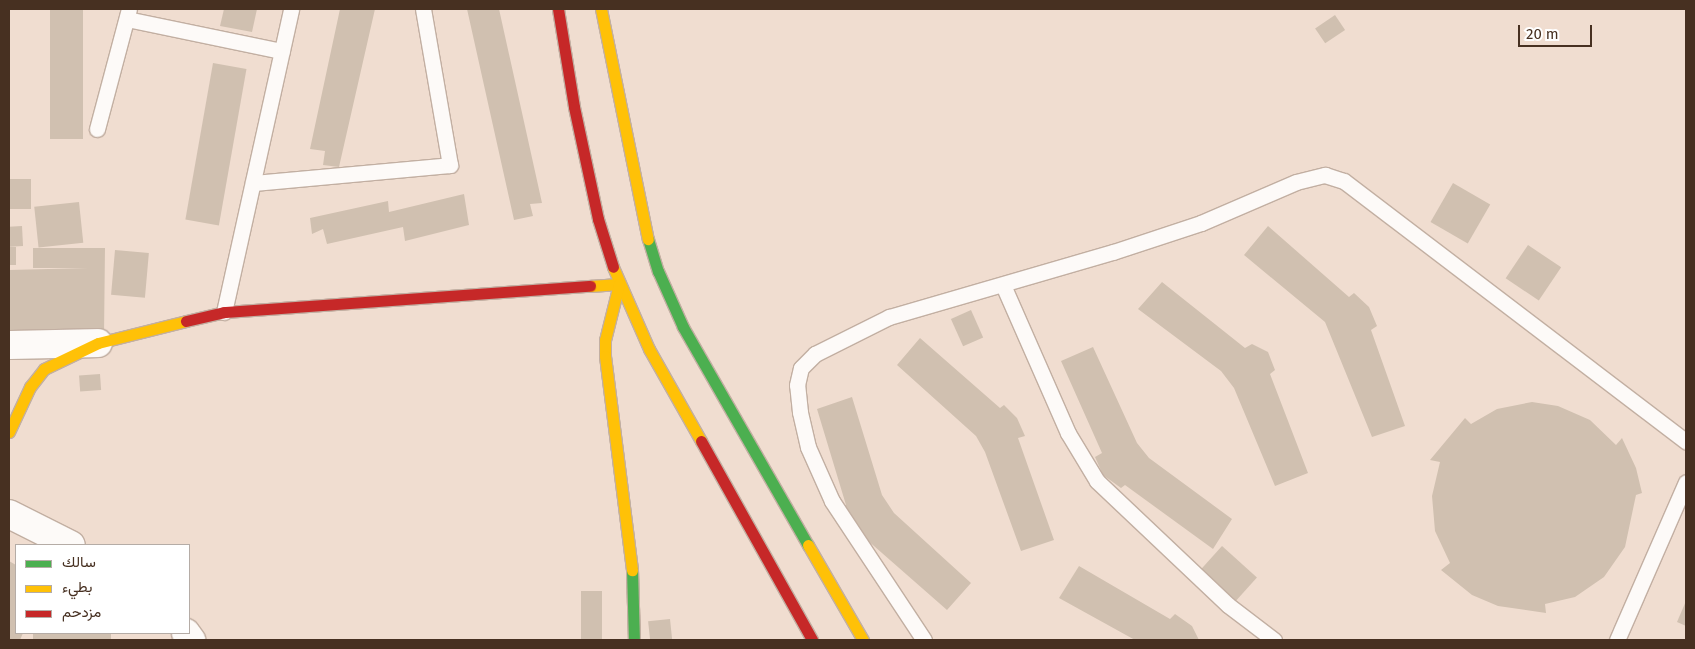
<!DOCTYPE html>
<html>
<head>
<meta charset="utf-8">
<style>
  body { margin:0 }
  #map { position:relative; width:1695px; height:649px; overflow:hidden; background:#f0ddd0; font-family:"Fira Sans",Vazirmatn,sans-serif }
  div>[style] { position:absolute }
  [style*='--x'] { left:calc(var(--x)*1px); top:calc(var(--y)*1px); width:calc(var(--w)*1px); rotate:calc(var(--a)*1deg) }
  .building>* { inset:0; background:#d0c0b0; transform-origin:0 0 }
  .roads { filter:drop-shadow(1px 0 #c2afa2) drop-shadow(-1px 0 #c2afa2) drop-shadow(0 1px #c2afa2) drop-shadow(0 -1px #c2afa2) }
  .lane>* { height:15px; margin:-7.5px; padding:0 7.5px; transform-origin:7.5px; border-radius:7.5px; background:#fdfaf8 }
  .street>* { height:28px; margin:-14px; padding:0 14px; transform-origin:14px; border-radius:14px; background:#fdfaf8 }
  .fast>* { height:11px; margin:-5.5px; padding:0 5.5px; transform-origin:5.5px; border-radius:5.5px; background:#4caf50 }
  .slow>* { height:11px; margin:-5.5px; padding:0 5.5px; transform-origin:5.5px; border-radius:5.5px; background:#ffc107 }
  .jam>* { height:11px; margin:-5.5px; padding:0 5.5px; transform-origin:5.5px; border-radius:5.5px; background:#c62828 }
  span { translate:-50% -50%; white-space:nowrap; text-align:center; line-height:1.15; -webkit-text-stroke:4px #fff; paint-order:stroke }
  .frame { position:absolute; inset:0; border:10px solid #473021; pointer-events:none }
  .legend { position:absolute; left:15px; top:544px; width:175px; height:90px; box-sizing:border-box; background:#fff; border:1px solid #b5aca6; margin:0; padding:6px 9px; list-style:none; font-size:15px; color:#473021 }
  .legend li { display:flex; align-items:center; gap:10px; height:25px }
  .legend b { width:25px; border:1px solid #b5aca6 }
  .scale { position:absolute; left:1518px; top:25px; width:74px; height:22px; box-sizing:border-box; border:2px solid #473021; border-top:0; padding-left:6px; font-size:15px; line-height:18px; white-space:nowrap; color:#473021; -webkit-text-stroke:4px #fff; paint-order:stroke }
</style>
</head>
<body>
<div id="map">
  <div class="building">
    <div style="left:50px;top:9px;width:33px;height:130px"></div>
    <div style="clip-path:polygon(224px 9px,257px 9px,252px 32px,220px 26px)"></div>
    <div style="clip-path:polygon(340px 9px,375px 9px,339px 167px,323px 165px,325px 151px,310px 149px)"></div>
    <div style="clip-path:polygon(467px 9px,499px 9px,542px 203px,530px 204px,533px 216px,514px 220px)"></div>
    <div style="left:1335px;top:15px;width:18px;height:24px;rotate:56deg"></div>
    <div style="left:213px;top:63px;width:34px;height:159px;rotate:10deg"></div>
    <div style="left:31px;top:179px;width:30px;height:22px;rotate:90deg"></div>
    <div style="left:1453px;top:183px;width:43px;height:45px;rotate:30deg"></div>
    <div style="clip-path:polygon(464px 194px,469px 225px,405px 241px,403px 227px,327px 244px,323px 229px,312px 234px,310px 218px,388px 201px,389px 212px)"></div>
    <div style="left:79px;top:202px;width:41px;height:45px;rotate:84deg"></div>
    <div style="left:22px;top:226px;width:20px;height:13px;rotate:87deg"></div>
    <div style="clip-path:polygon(1268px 226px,1349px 297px,1354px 293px,1369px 307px,1377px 326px,1371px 330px,1405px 426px,1372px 437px,1325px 322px,1244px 255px)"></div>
    <div style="left:1528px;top:245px;width:40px;height:40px;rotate:34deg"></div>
    <div style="left:16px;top:247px;width:18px;height:7px;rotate:90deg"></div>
    <div style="clip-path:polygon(33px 248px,105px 248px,104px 336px,9px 338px,9px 270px,88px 268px,33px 268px)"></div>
    <div style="left:115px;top:250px;width:34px;height:45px;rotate:5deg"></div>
    <div style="clip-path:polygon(1162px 282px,1245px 348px,1252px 344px,1268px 352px,1275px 370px,1270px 374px,1308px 473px,1275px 486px,1234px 388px,1221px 371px,1138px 309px)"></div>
    <div style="left:971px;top:310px;width:30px;height:22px;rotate:66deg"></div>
    <div style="clip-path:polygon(920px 338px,1000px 408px,1004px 405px,1017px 418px,1025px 436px,1018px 438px,1054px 540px,1021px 551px,985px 452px,976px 436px,897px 365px)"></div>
    <div style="clip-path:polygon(1093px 347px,1137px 443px,1149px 458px,1232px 519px,1213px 549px,1125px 485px,1121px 488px,1103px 475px,1095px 457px,1102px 453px,1061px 361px)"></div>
    <div style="left:100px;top:374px;width:16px;height:21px;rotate:86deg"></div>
    <div style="clip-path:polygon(852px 397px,882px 495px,894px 513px,971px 583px,947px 610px,866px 539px,840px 507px,846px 505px,817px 409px)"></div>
    <div style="clip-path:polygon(1532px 402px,1558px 406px,1590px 420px,1616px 445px,1622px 438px,1636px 468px,1642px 493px,1636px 495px,1625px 547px,1604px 577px,1575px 597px,1545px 604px,1546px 613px,1498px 606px,1472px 595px,1441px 570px,1450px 563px,1435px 531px,1432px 496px,1440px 462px,1430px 460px,1465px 418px,1471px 424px,1497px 409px)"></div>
    <div style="left:1222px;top:546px;width:47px;height:35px;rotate:42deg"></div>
    <div style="clip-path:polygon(9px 561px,16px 565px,16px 633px,23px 633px,20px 640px,9px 640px)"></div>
    <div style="clip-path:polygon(1079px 566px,1170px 619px,1175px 614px,1192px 626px,1199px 640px,1135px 640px,1059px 598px)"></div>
    <div style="left:581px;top:591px;width:21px;height:49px"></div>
    <div style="clip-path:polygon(1686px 601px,1686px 626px,1677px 622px)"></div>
    <div style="left:670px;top:619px;width:20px;height:22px;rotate:84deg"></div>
    <div style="left:33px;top:633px;width:78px;height:8px"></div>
  </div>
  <div class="roads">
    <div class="lane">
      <div style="--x:127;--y:19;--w:158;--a:11.7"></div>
      <div style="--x:97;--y:129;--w:124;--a:-75.1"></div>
      <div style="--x:253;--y:183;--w:198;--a:-5.2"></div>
      <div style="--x:450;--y:165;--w:158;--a:-99.8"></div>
      <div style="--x:1003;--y:285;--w:162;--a:66.3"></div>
      <div style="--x:1068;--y:433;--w:56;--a:58.9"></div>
      <div style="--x:1097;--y:481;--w:180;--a:43.4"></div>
      <div style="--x:1228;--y:605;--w:58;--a:37.3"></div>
      <div style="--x:224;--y:312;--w:310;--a:-77.5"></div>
      <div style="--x:924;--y:640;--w:167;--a:-123.5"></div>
      <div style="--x:832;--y:501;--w:59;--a:-114"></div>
      <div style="--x:808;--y:447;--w:36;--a:-103"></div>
      <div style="--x:800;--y:412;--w:27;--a:-96"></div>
      <div style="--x:797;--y:385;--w:17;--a:-77"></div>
      <div style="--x:801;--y:368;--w:20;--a:-45"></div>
      <div style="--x:815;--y:354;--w:83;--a:-26.6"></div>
      <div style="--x:889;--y:317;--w:233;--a:-16.2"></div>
      <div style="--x:1113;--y:252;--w:93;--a:-18.2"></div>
      <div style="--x:1201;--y:223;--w:103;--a:-23.3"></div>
      <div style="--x:1296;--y:182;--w:30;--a:-14"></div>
      <div style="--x:1325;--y:175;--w:20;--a:18"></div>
      <div style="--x:1344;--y:181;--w:430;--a:37.3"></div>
      <div style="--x:1617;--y:640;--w:172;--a:-66.4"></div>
    </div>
    <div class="street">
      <div style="--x:9;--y:345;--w:89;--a:-1.3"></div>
      <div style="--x:9;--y:514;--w:69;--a:26.6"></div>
      <div style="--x:186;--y:633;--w:9;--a:54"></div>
    </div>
    <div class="fast">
      <div style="--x:648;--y:239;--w:34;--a:73"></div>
      <div style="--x:658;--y:271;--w:61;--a:65.9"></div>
      <div style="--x:683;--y:327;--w:251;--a:60.2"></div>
      <div style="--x:632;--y:570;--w:70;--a:88.4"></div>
    </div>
    <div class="slow">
      <div style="--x:601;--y:9;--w:235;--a:78.5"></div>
      <div style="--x:613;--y:267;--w:90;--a:66.3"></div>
      <div style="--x:649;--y:349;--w:106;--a:60.5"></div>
      <div style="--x:590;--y:286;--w:29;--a:-4"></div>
      <div style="--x:619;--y:284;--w:58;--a:104"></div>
      <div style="--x:605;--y:340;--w:16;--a:90"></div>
      <div style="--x:605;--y:356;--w:216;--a:82.8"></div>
      <div style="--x:9;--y:432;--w:50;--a:-65"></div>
      <div style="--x:30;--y:387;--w:23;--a:-52"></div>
      <div style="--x:44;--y:369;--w:60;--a:-25.7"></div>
      <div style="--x:98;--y:343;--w:91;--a:-14"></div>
      <div style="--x:808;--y:545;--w:110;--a:59.9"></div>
    </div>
    <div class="jam">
      <div style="--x:558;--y:9;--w:99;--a:80.7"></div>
      <div style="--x:574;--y:107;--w:115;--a:77.9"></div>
      <div style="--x:598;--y:219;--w:50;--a:72.6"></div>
      <div style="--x:186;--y:321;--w:39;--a:-13"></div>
      <div style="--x:224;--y:312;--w:367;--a:-4.1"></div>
      <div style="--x:701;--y:441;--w:228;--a:60.8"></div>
    </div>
  </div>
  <div class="frame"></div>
  <ul class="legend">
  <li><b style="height:6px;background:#4caf50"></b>سالك</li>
  <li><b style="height:6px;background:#ffc107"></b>بطيء</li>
  <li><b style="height:6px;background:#c62828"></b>مزدحم</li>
  </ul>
  <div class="scale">20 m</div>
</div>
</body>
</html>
